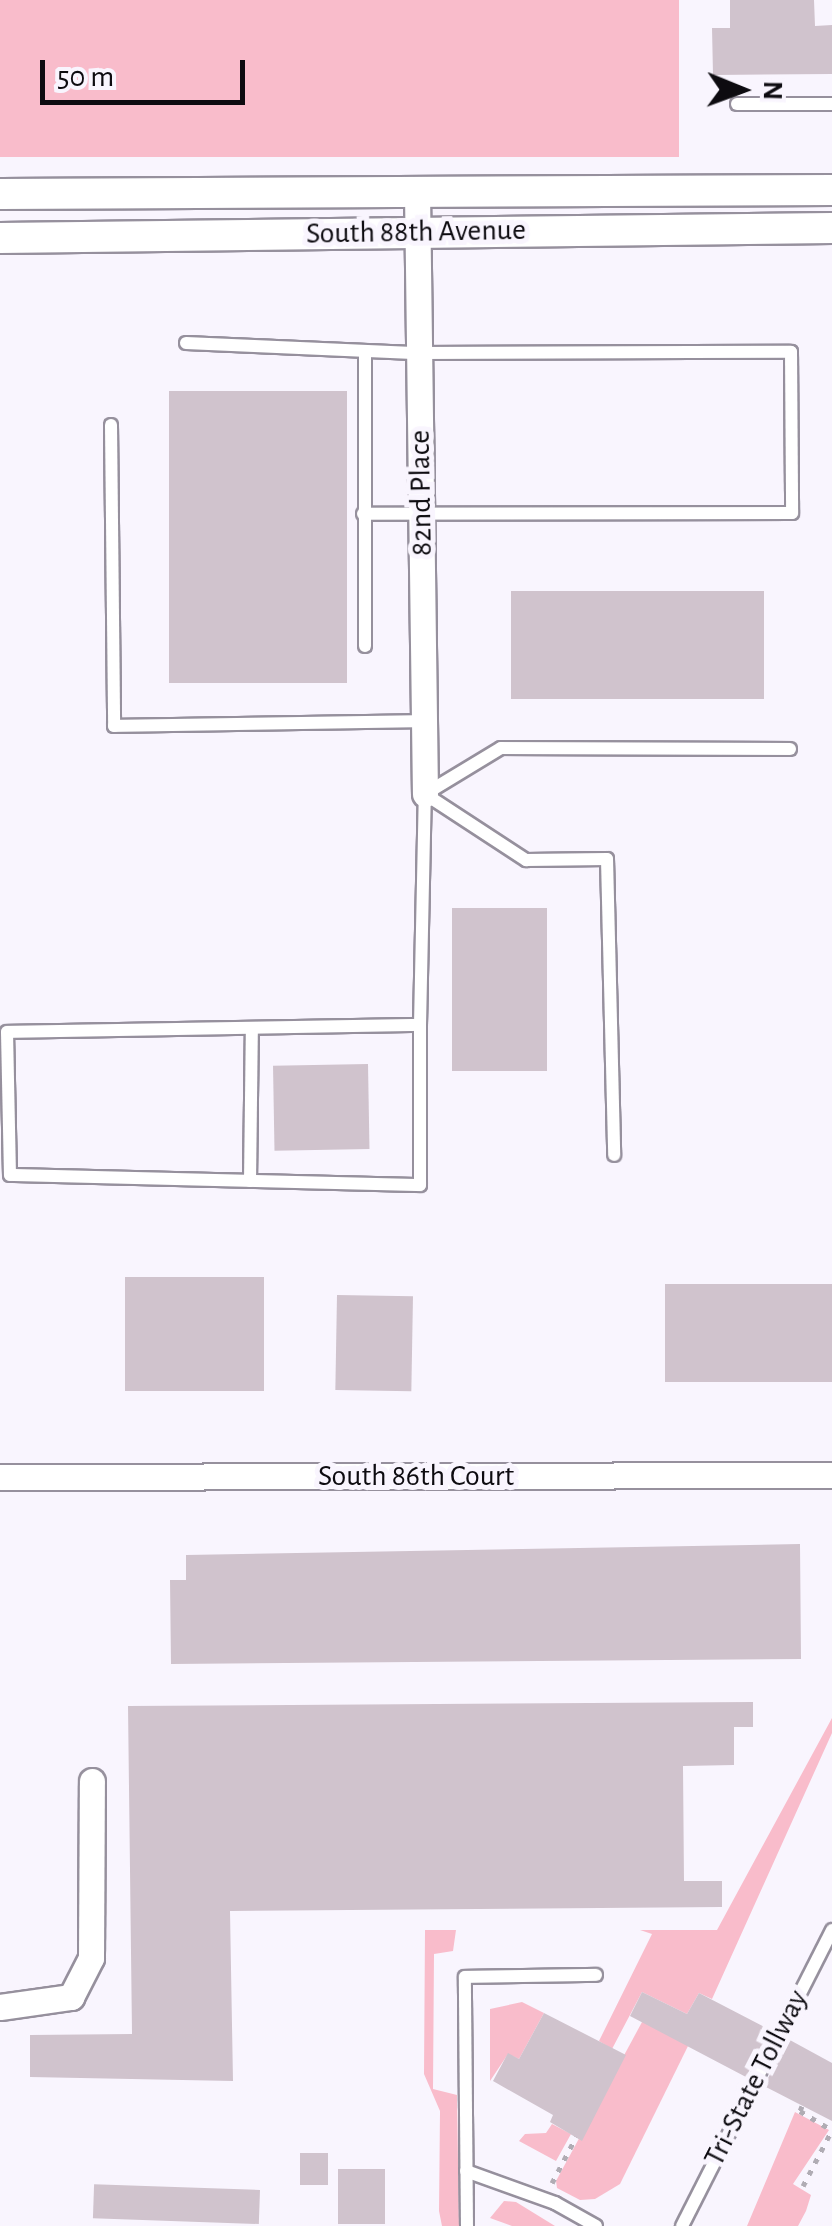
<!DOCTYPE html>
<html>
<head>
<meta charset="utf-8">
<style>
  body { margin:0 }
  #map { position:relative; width:832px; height:2226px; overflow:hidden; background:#f9f5fe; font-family:"Alegreya Sans",sans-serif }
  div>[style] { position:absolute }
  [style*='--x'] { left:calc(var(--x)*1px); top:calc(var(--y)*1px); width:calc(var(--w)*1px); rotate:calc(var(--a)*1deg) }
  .green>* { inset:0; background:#f9bccb; transform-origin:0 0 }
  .building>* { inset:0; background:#d0c3cd; transform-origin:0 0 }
  .path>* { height:5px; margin-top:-2.5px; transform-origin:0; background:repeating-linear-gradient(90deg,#b0acb4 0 5px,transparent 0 13px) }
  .roads { filter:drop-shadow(2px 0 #96909d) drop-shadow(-2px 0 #96909d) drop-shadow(0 2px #96909d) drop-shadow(0 -2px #96909d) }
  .service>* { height:12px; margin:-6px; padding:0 6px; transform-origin:6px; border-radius:6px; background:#fff }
  .minor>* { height:25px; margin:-12.5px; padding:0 12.5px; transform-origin:12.5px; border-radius:12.5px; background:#fff }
  .tertiary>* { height:30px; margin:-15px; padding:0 15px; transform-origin:15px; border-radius:15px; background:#fff }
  span { translate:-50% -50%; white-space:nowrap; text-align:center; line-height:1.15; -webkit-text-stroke:10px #f9f5fe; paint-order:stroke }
  .street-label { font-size:30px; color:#0d0b10 }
  .north { position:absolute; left:692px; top:40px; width:100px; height:100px; -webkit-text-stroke:8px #f9f5fe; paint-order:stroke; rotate:91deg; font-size:28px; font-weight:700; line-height:40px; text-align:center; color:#0d0b10 }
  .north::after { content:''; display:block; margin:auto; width:35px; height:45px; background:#0d0b10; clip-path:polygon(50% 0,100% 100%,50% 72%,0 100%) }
  .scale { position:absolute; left:40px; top:60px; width:205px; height:45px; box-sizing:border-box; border:5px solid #0d0b10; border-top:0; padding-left:12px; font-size:30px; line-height:35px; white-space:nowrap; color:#0d0b10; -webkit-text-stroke:8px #f9f5fe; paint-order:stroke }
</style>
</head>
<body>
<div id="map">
  <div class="green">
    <div style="left:0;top:0;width:679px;height:157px"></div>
    <div style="clip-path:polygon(832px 1718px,832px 1733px,712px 1999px,699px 1993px,687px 2014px,642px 1992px,612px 2049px,599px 2041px,652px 1934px,640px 1930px,717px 1930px)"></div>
    <div style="clip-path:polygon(425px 1930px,456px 1930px,453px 1951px,434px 1954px,433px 2089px,457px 2095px,459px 2226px,442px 2226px,439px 2211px,440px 2111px,424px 2074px)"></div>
    <div style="clip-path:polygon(522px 2002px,544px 2013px,519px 2059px,508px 2054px,490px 2081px,490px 2009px)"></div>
    <div style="clip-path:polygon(648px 2011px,688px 2046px,620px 2184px,595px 2199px,580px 2200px,557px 2188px,556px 2181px)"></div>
    <div style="clip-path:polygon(795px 2112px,829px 2130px,793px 2184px,811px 2195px,806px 2211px,798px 2226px,747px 2226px)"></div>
    <div style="clip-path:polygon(552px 2124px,571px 2134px,556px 2161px,519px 2141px,525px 2134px,546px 2133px)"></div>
    <div style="clip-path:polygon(504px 2201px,516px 2202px,555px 2226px,512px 2226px,490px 2218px)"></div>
  </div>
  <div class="building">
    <div style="clip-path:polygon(730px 0,814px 0,815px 26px,832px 25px,832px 74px,713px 75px,712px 28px,730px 28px)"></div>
    <div style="left:347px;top:391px;width:292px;height:178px;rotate:90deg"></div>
    <div style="left:764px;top:591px;width:108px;height:253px;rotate:90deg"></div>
    <div style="left:547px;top:908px;width:163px;height:95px;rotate:90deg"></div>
    <div style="left:368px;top:1064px;width:85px;height:95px;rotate:89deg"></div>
    <div style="left:125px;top:1277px;width:139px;height:114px"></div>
    <div style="left:832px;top:1284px;width:98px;height:167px;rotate:90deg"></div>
    <div style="left:337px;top:1295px;width:76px;height:95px;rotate:1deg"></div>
    <div style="clip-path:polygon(800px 1544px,801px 1659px,171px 1664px,170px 1580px,186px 1580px,186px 1555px)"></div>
    <div style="clip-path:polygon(753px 1702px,753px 1727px,734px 1727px,734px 1765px,683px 1766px,684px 1881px,722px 1881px,722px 1907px,230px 1911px,233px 2081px,30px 2077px,30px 2035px,132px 2034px,128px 1706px)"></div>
    <div style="clip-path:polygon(642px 1992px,687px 2014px,699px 1993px,770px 2030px,746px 2077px,630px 2016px)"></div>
    <div style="clip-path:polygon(544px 2013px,626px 2055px,582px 2141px,550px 2122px,553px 2115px,493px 2081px,508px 2053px,519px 2059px)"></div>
    <div style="clip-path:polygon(788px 2039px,832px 2063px,832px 2121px,764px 2086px)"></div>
    <div style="left:300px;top:2153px;width:28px;height:32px"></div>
    <div style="left:338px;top:2169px;width:47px;height:55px"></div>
    <div style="left:260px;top:2190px;width:34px;height:166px;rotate:92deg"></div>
  </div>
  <div class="path">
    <div style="--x:802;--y:2106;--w:5;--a:112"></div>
    <div style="--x:800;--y:2111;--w:37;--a:31"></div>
    <div style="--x:552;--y:2183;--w:52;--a:-62.4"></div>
    <div style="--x:803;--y:2186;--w:63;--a:-62.6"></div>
  </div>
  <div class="roads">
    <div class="service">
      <div style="--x:737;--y:104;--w:95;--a:0"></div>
      <div style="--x:186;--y:343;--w:233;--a:2.5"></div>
      <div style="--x:419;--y:353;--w:372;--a:-0.2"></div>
      <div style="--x:791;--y:352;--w:161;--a:89.6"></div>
      <div style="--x:792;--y:513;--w:429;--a:179.9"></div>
      <div style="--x:111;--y:425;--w:301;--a:89.4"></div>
      <div style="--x:114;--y:726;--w:310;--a:-0.9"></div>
      <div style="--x:365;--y:646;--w:295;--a:-90"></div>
      <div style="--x:425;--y:794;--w:121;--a:33.2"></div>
      <div style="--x:526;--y:860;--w:81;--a:-0.7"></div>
      <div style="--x:607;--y:859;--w:296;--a:88.6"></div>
      <div style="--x:425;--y:794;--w:89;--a:-31.2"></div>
      <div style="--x:501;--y:748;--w:289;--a:0.2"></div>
      <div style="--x:420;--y:1025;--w:160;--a:90"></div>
      <div style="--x:420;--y:1185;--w:410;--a:-178.6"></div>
      <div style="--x:10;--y:1175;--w:143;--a:-91.2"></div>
      <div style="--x:7;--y:1032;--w:413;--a:-1"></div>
      <div style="--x:420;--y:1025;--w:231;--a:-88.8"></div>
      <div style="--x:250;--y:1181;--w:153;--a:-89.3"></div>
      <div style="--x:466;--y:2171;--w:95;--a:19.8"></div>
      <div style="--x:555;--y:2203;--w:47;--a:29.3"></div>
      <div style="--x:467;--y:2226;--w:249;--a:-90.5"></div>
      <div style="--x:465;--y:1977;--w:131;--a:-0.9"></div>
      <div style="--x:682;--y:2226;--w:332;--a:-63.1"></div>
    </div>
    <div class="minor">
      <div style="--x:417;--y:192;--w:602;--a:89.24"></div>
      <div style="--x:0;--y:1477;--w:832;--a:-0.14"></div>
      <div style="--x:0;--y:2007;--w:72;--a:-8"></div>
      <div style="--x:71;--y:1997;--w:44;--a:-62.9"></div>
      <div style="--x:91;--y:1958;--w:177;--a:-89.7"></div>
    </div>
    <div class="tertiary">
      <div style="--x:0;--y:194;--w:832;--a:-0.28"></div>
      <div style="--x:0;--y:238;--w:832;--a:-0.69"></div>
    </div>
  </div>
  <div class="street-label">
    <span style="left:416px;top:232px;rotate:-1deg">South 88th Avenue</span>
    <span style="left:421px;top:493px;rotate:-91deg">82nd Place</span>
    <span style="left:416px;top:1476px">South 86th Court</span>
    <span style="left:756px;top:2078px;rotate:-63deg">Tri-State Tollway</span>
  </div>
  <div class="north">N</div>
  <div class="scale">50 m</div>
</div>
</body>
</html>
